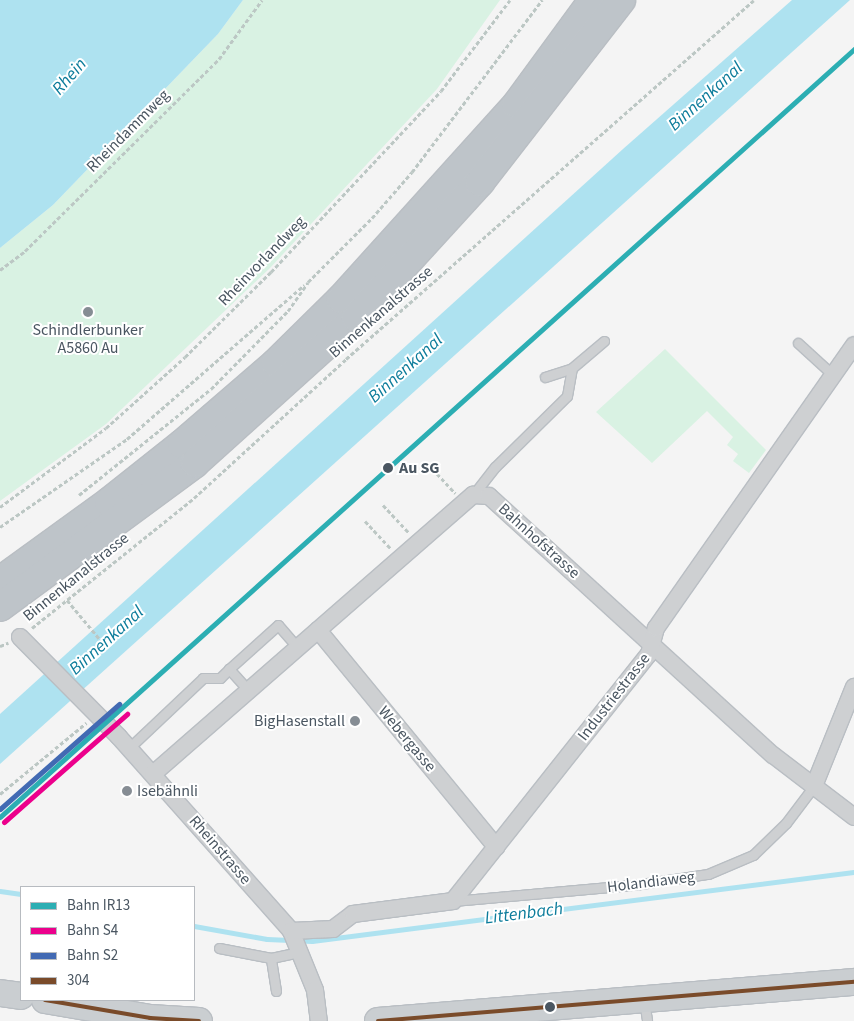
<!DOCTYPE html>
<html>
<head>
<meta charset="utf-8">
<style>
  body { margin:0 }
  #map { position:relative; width:854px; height:1021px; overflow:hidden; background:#f4f4f4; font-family:"Source Sans 3",sans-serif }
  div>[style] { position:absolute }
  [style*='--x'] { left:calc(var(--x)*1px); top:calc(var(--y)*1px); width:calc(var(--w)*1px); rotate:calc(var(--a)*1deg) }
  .green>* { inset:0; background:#d9f2e3 }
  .water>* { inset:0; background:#aee2f0 }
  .stream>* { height:5px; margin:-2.5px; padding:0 2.5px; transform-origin:2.5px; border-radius:2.5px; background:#aee2f0 }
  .path>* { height:3px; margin-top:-1.5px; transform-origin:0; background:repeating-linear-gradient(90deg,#bcc7c4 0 4px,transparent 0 6.5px) }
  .roads { filter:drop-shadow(1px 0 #b9bec3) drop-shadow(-1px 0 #b9bec3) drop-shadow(0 1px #b9bec3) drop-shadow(0 -1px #b9bec3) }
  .lane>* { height:9px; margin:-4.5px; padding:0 4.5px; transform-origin:4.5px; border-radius:4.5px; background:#ced0d2 }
  .street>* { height:16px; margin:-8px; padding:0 8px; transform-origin:8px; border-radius:8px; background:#ced0d2 }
  .primary>* { height:26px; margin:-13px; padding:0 13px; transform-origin:13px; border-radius:13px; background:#caced1 }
  .highway>* { height:28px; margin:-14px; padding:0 14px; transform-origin:14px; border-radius:14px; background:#bec4c9 }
  .bus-1>* { height:4px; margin:-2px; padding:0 2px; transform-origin:2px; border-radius:2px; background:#7a4b2a }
  .rail-1>* { height:5px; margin:-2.5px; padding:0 2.5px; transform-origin:2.5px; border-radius:2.5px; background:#2caeb3 }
  .rail-2>* { height:5px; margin:-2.5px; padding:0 2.5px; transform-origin:2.5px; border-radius:2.5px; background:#ec008c }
  .rail-3>* { height:5px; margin:-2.5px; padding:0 2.5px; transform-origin:2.5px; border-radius:2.5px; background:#426ab3 }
  .dots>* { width:14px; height:14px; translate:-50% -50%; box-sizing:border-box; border:2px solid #fff; border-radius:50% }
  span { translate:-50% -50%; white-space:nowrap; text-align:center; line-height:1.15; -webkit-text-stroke:4px #fff; paint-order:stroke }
  .street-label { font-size:16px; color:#4a5661 }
  .poi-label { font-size:16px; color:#4a5661 }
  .right { translate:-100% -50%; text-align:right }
  .left { translate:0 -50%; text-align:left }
  .stop-label { font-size:16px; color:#4a5661; font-weight:700 }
  .water-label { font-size:18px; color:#0c7c9b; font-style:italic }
  .legend { position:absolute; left:20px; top:886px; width:175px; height:115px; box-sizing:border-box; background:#fff; border:1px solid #b7bbc0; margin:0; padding:6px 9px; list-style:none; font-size:15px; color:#4a5661 }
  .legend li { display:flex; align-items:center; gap:10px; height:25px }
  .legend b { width:25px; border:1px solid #b7bbc0 }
</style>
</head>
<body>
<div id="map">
  <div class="green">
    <div style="clip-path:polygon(243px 0,500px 0,437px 89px,270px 268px,106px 424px,0 501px,0 248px,53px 205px,218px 34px)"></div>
    <div style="clip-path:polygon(665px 349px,766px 450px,749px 473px,733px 461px,738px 454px,727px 445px,733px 437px,707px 411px,652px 463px,596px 412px)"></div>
  </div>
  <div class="water">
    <div style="clip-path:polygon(0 0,243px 0,218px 34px,53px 205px,0 248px)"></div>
    <div style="clip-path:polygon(792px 0,850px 0,0 764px,0 714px,623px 149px)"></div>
  </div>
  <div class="stream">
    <div style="--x:0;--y:891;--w:21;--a:8"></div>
    <div style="--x:194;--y:926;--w:74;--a:10.1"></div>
    <div style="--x:267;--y:939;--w:45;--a:2.5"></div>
    <div style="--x:312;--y:941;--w:546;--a:-7.26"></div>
  </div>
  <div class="path">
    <div style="--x:0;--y:270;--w:31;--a:-37"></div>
    <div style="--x:25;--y:251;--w:273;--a:-44.7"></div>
    <div style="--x:219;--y:59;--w:73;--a:-53.9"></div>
    <div style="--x:428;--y:464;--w:40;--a:47"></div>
    <div style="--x:79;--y:495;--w:169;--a:-38.8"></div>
    <div style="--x:211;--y:389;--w:110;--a:-45.4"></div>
    <div style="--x:288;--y:311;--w:35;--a:-55"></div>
    <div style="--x:308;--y:282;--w:91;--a:-45"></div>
    <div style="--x:372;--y:218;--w:61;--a:-49"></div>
    <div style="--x:412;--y:172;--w:216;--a:-52.9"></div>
    <div style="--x:383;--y:505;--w:37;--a:47"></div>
    <div style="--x:0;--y:507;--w:132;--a:-36.7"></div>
    <div style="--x:106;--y:428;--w:106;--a:-41.9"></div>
    <div style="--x:185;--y:357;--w:121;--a:-44.7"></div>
    <div style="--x:271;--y:272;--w:248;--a:-46.8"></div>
    <div style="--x:441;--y:91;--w:114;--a:-52.8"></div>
    <div style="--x:365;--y:521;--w:37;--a:47"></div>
    <div style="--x:0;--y:527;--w:155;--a:-34.7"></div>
    <div style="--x:127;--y:439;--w:235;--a:-41"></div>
    <div style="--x:67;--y:600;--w:56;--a:50.1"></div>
    <div style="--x:32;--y:628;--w:208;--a:-38.7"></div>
    <div style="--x:194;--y:498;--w:206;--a:-42.4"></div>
    <div style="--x:346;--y:359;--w:543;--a:-41.34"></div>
    <div style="--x:0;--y:646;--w:9;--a:-21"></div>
    <div style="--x:0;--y:794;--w:112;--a:-39.5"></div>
  </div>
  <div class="roads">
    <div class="lane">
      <div style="--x:798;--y:343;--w:47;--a:42.4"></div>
      <div style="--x:545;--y:377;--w:28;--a:-18"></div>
      <div style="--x:473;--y:495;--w:36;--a:-52"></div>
      <div style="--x:495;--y:467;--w:101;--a:-44.6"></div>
      <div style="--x:567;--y:396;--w:28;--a:-80"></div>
      <div style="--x:572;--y:368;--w:42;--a:-40.2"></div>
      <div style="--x:249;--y:691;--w:30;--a:-132"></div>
      <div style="--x:229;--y:669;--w:66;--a:-41.9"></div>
      <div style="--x:278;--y:625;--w:30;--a:49"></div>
      <div style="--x:129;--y:748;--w:102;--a:-43.4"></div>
      <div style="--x:203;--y:678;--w:17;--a:0"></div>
      <div style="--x:220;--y:678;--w:13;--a:-45"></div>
      <div style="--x:453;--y:901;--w:182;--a:-5.1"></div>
      <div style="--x:634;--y:885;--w:75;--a:-8.5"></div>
      <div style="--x:708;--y:874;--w:49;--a:-22.9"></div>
      <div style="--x:753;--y:855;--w:46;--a:-44.1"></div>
      <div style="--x:786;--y:823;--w:46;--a:-52.9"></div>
      <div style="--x:219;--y:948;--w:53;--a:10.9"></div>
      <div style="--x:276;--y:991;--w:33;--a:-99"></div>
      <div style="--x:271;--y:958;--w:30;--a:-12"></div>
      <div style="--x:644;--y:1001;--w:20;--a:81"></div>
    </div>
    <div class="street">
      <div style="--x:318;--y:630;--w:281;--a:50.6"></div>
      <div style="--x:20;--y:637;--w:141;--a:45.3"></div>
      <div style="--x:119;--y:737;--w:259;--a:48.4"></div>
      <div style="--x:291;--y:931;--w:64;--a:67.9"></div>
      <div style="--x:315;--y:990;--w:31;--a:83"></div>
      <div style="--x:153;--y:774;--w:425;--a:-41.1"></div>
      <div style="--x:473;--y:495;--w:16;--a:4"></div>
      <div style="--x:489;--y:496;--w:384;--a:42.4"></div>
      <div style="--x:773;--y:755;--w:102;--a:37.4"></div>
      <div style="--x:814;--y:786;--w:107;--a:-68"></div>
      <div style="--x:291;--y:931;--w:42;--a:-2.7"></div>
      <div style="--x:333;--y:929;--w:25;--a:-37"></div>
      <div style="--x:353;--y:914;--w:101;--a:-7.4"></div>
      <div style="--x:453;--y:901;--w:315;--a:-51.6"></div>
      <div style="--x:649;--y:654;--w:27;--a:-75"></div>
      <div style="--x:656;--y:628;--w:345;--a:-55"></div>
    </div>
    <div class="primary">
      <div style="--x:0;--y:993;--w:21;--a:8"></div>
      <div style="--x:45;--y:1000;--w:107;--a:9.7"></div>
      <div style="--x:150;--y:1018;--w:49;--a:3.5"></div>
      <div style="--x:378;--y:1021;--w:478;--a:-4.7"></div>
    </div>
    <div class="highway">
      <div style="--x:0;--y:581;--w:135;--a:-35.9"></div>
      <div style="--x:109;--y:502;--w:93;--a:-38.5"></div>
      <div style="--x:182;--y:444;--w:124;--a:-40.8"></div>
      <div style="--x:276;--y:363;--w:91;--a:-44.6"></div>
      <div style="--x:341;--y:299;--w:263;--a:-47.9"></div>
      <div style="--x:517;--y:104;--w:129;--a:-53.8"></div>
      <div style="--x:0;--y:607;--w:242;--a:-36.4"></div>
      <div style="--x:195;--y:463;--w:217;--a:-42"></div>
      <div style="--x:356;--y:318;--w:184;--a:-47.6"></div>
      <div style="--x:480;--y:182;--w:230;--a:-52.2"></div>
    </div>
  </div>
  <div class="bus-1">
    <div style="--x:45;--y:1000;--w:107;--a:9.7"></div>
    <div style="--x:150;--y:1018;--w:49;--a:3.5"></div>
    <div style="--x:378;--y:1021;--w:478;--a:-4.7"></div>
  </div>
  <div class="rail-1">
    <div style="--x:0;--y:817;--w:1149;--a:-41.96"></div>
  </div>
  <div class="rail-2">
    <div style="--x:4;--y:822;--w:164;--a:-41.3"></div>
  </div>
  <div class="rail-3">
    <div style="--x:0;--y:809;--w:159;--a:-41.4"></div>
  </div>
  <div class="dots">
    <div style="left:88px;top:312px;background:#868d94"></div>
    <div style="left:388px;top:468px;background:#4a5661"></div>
    <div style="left:355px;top:721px;background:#868d94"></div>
    <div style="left:127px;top:791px;background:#868d94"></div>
    <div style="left:550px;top:1007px;background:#4a5661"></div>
  </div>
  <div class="street-label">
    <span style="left:128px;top:131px;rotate:-45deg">Rheindammweg</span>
    <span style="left:262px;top:261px;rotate:-46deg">Rheinvorlandweg</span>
    <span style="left:381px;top:312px;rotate:-41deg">Binnenkanalstrasse</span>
    <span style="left:539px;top:541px;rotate:42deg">Bahnhofstrasse</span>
    <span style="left:76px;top:577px;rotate:-39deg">Binnenkanalstrasse</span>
    <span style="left:614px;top:697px;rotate:-52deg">Industriestrasse</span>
    <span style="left:407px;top:739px;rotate:50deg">Webergasse</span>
    <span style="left:220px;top:850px;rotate:49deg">Rheinstrasse</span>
    <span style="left:651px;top:882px;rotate:-7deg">Holandiaweg</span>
  </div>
  <div class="poi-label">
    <span style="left:88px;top:339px">Schindlerbunker<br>A5860 Au</span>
    <span class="right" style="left:345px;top:721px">BigHasenstall</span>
    <span class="left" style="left:137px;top:791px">Isebähnli</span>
  </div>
  <div class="stop-label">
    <span class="left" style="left:399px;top:468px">Au SG</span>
  </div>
  <div class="water-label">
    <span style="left:70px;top:77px;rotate:-49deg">Rhein</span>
    <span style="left:706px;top:97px;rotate:-42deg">Binnenkanal</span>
    <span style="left:406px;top:369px;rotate:-42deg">Binnenkanal</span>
    <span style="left:107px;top:641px;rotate:-42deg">Binnenkanal</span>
    <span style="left:524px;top:914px;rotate:-7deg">Littenbach</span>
  </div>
  <ul class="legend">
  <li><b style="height:6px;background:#2caeb3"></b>Bahn IR13</li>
  <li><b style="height:6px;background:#ec008c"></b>Bahn S4</li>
  <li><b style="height:6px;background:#426ab3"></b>Bahn S2</li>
  <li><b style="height:6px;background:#7a4b2a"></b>304</li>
  </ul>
</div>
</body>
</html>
